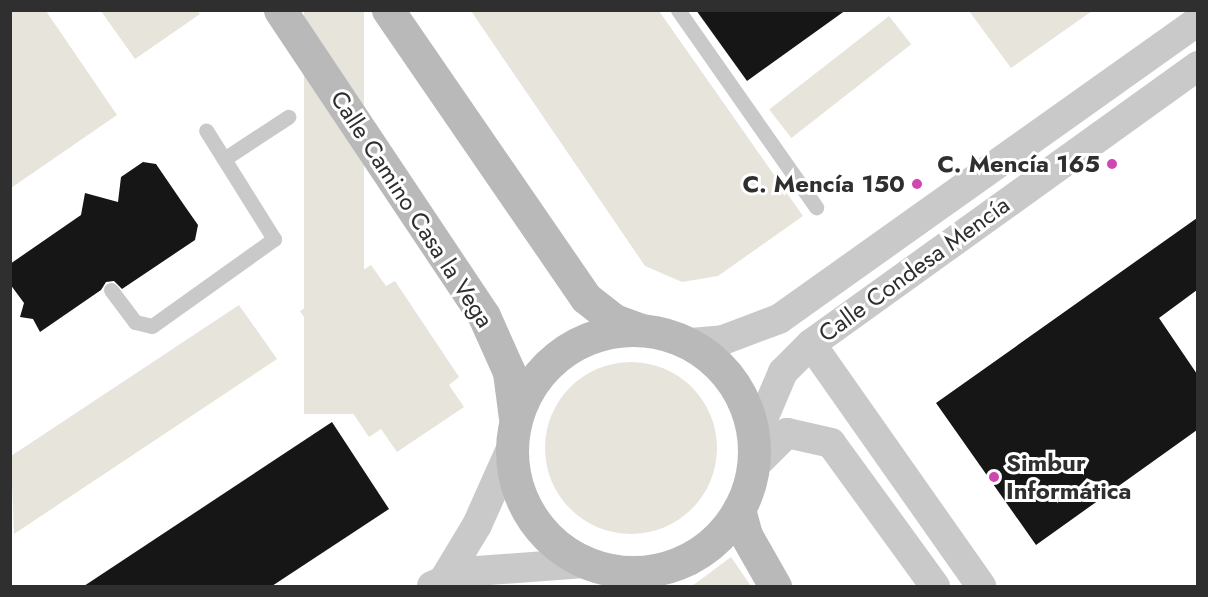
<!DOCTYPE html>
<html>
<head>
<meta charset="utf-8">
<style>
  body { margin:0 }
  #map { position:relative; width:1208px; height:597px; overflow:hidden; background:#fff; font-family:Jost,sans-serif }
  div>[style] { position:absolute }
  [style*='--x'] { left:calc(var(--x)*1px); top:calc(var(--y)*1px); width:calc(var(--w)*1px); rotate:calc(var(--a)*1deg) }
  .green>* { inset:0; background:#e7e4db; transform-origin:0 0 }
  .round { border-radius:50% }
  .building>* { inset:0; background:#161616 }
  .lane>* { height:15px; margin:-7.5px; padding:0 7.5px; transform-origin:7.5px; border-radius:7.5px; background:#c9c9c9 }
  .street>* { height:30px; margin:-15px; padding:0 15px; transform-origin:15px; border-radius:15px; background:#c9c9c9 }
  .secondary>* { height:33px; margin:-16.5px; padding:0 16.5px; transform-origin:16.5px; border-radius:16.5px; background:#b9b9b9 }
  .secondary>.ring { margin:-16.5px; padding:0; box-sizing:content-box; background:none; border:33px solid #b9b9b9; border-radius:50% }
  .dots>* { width:16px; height:16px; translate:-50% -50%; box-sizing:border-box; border:3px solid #fff; border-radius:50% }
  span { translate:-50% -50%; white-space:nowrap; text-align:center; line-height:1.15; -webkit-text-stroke:6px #fff; paint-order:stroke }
  .poi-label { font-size:24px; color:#2f2f2f; font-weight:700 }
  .right { translate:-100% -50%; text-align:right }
  .left { translate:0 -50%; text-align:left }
  .street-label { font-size:24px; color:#2f2f2f }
  .frame { position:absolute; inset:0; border:12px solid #2f2f2f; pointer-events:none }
</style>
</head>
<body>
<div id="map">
  <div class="green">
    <div style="clip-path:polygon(11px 10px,46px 11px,117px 115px,11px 188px)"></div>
    <div style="clip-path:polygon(198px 11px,200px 14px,135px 59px,101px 11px)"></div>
    <div style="left:304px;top:11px;width:60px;height:403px"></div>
    <div style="clip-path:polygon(471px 11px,659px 11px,803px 216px,718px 276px,682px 282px,645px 266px)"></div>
    <div style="clip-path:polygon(969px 11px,1092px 11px,1011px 68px)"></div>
    <div style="left:889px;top:16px;width:36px;height:152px;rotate:52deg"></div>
    <div style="clip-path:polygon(371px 265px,386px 286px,395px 281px,459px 377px,449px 385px,464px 407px,397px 452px,381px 429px,369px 437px,304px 341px,315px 334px,300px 311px)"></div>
    <div style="clip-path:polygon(239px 305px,277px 359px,14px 534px,11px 456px)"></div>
    <div class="round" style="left:545px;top:362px;width:172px;height:172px"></div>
    <div style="clip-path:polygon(731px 557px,751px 586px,692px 586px)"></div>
  </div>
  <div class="building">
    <div style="clip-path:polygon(696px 10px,846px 10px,747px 81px)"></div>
    <div style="clip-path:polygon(143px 162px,156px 164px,184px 205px,198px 225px,195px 240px,122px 289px,114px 281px,106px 282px,101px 290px,40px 332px,33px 319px,20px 317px,24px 303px,10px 284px,10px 264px,81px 215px,85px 193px,118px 202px,121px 177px)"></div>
    <div style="clip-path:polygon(1197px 218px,1197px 290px,1159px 318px,1197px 374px,1197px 430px,1036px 545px,936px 403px)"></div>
    <div style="clip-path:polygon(332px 422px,389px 509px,272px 586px,84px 586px)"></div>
  </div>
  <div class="lane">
    <div style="--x:678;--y:10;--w:241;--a:55"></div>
    <div style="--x:224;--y:159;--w:77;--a:-33.3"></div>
    <div style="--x:111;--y:290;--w:40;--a:53"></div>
    <div style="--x:135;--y:322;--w:17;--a:13"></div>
    <div style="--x:152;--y:326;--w:150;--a:-35.5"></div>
    <div style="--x:274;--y:239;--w:128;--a:-122"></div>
  </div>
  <div class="street">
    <div style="--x:691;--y:343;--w:32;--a:-5"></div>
    <div style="--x:723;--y:340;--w:60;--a:-20.6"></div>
    <div style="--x:779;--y:319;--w:514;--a:-35.42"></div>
    <div style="--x:811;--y:344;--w:296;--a:54.9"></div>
    <div style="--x:754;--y:440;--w:74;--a:-66.9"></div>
    <div style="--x:783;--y:372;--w:40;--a:-45"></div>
    <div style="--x:811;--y:344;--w:477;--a:-35.7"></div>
    <div style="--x:753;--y:467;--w:48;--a:-45"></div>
    <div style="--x:787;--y:433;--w:45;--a:12.8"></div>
    <div style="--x:831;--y:443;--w:177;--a:54"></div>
    <div style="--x:445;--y:578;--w:62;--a:-58.9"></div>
    <div style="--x:477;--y:525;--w:83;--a:-65.9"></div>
    <div style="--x:432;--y:586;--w:34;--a:-24"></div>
    <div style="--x:463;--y:572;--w:122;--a:-4.2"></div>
  </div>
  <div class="secondary">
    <div style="--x:280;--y:10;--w:368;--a:56.3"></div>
    <div style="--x:484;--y:316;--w:61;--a:65.9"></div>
    <div style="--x:509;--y:372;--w:46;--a:82.6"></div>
    <div style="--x:388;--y:10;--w:349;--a:55.5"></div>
    <div style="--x:586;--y:298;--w:36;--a:38"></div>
    <div style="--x:614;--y:320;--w:27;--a:20"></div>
    <div class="ring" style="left:512px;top:330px;width:209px;height:209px"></div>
    <div style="--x:739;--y:509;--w:27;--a:75"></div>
    <div style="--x:746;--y:535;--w:59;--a:60.4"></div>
  </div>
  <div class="dots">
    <div style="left:1112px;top:164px;background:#cf47b1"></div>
    <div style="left:917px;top:184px;background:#cf47b1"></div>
    <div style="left:994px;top:477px;background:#cf47b1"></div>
  </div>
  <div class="poi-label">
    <span class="right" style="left:1100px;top:164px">C. Mencía 165</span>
    <span class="right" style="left:905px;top:184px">C. Mencía 150</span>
    <span class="left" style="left:1006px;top:477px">Simbur<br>Informática</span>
  </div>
  <div class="street-label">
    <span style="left:412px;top:209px;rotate:57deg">Calle Camino Casa la Vega</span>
    <span style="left:914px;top:269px;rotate:-36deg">Calle Condesa Mencía</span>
  </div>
  <div class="frame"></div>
</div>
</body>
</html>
